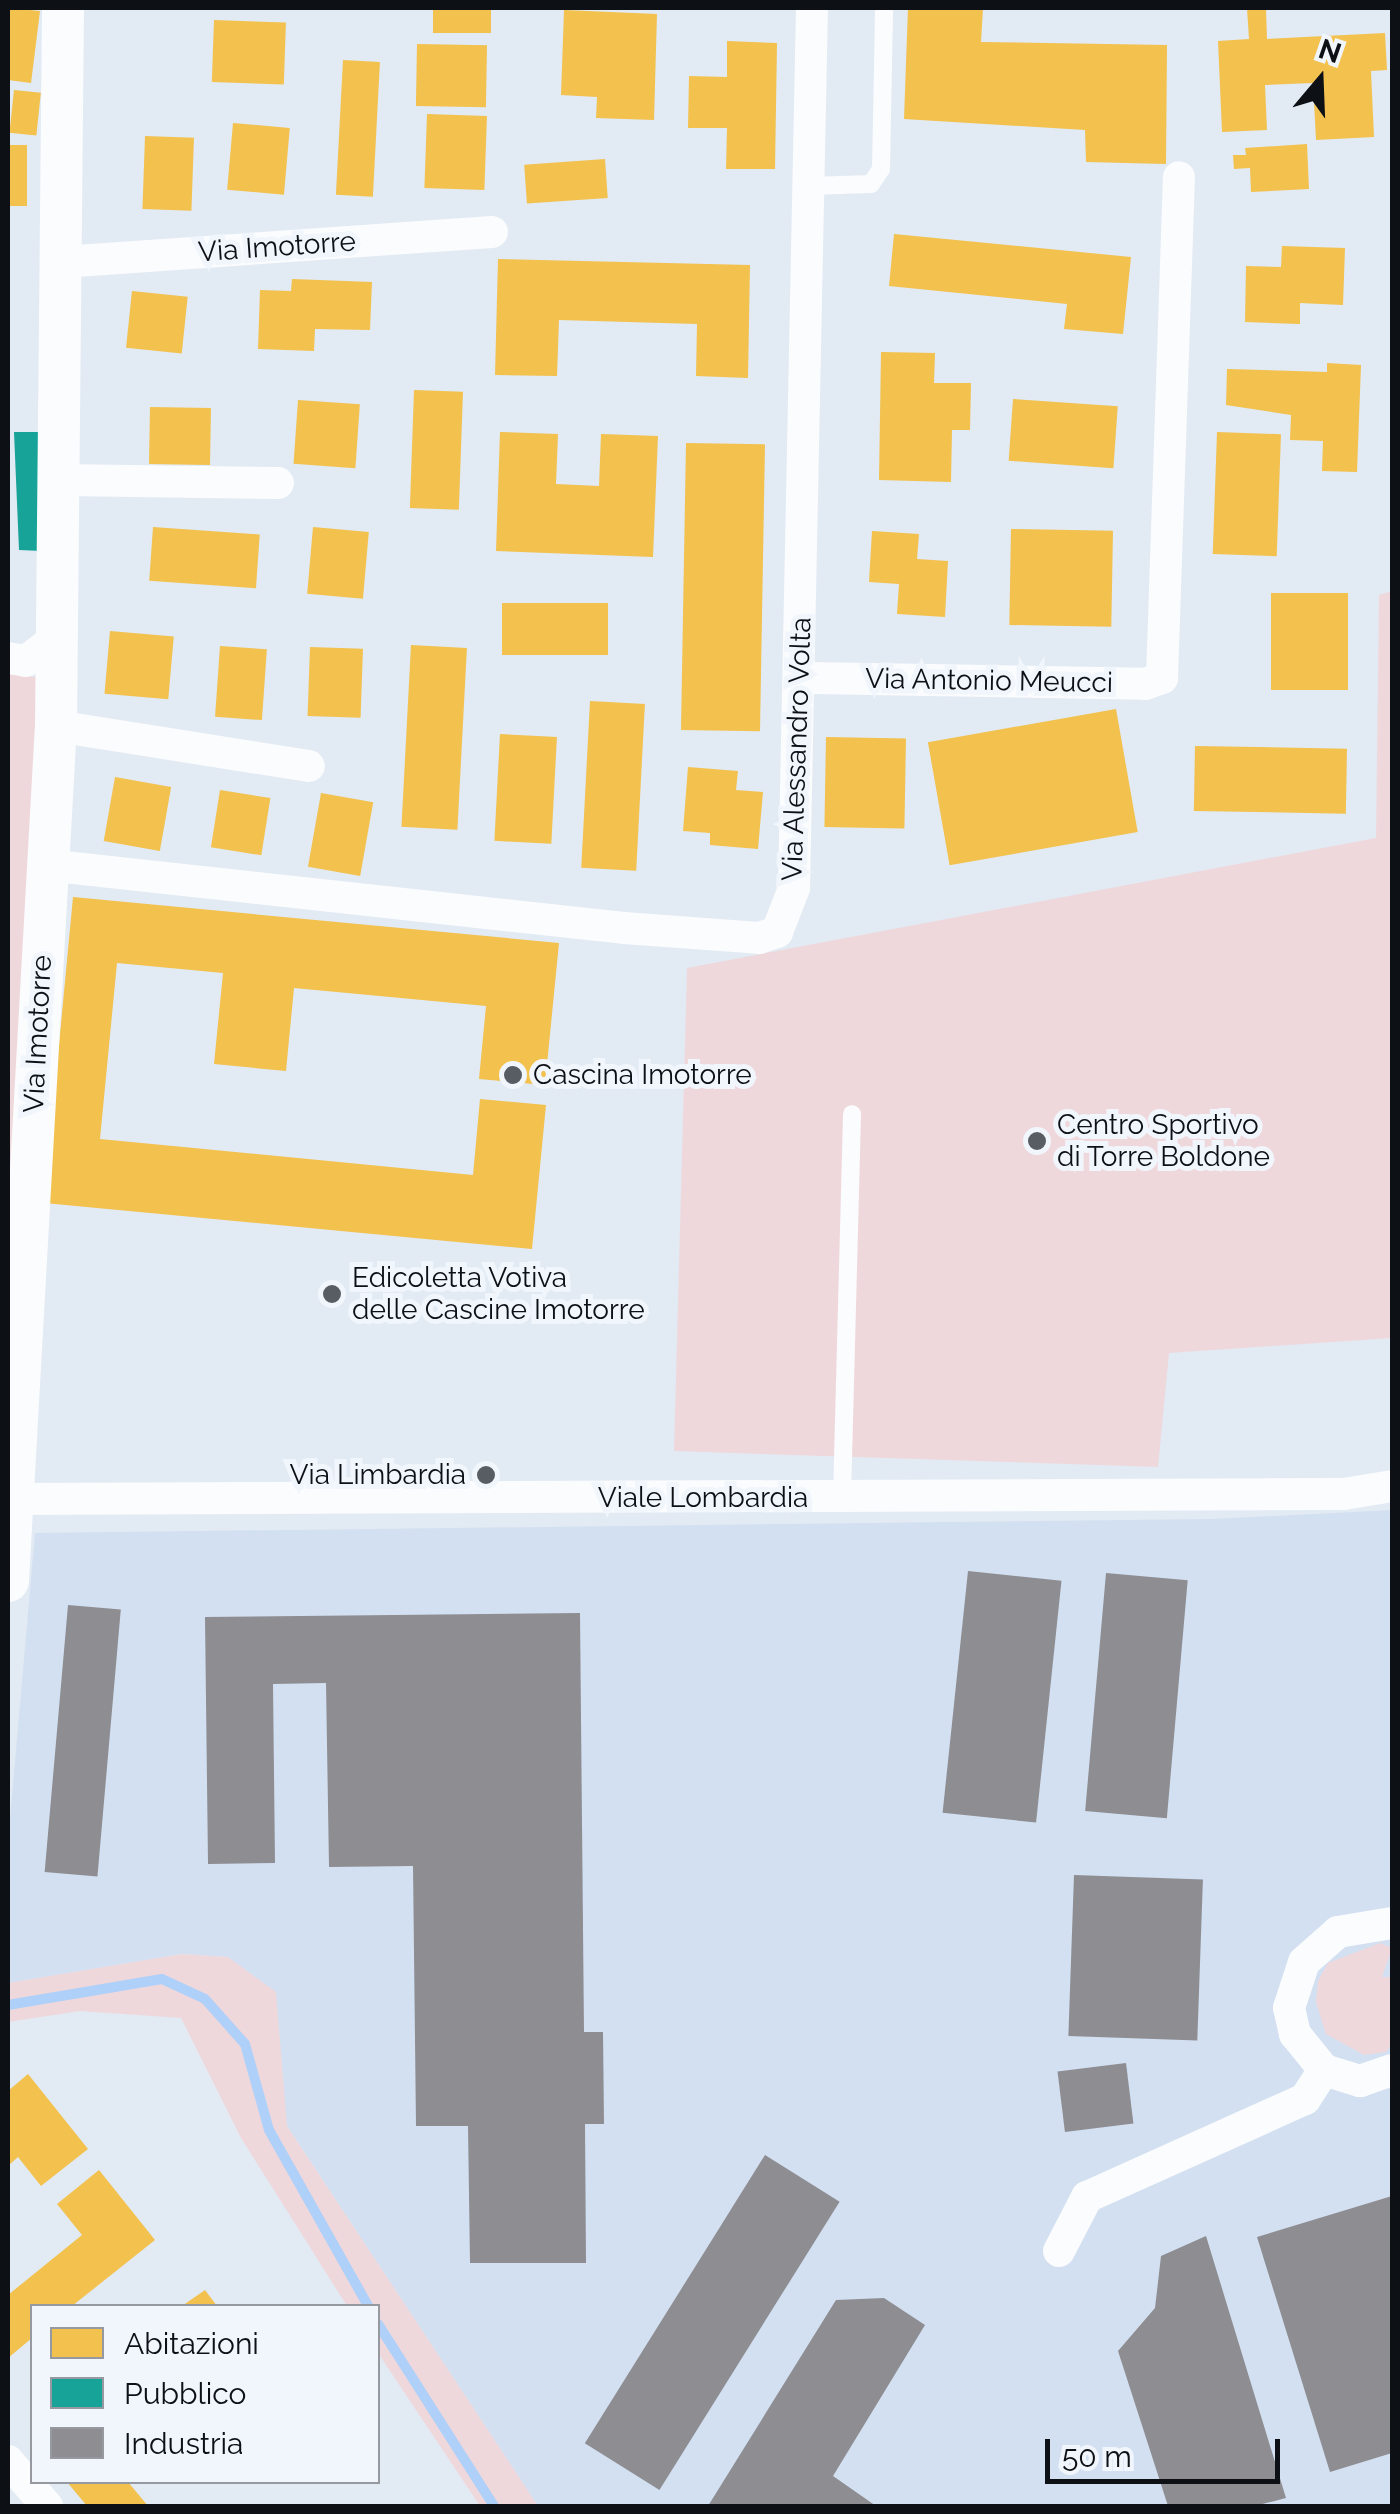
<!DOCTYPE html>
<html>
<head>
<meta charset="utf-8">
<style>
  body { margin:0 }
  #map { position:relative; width:1400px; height:2514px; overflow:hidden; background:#e2eaf3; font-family:Raleway,sans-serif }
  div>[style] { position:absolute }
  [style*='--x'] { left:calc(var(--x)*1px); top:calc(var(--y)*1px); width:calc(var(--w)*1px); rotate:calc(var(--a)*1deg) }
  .built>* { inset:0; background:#d3e0f1 }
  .green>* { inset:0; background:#efd8dc }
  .homes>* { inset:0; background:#f2c14e; transform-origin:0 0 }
  .public>* { inset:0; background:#17a398 }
  .industry>* { inset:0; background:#8d8d92; transform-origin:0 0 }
  .stream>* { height:10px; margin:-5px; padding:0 5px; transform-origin:5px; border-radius:5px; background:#aed0f9 }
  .service>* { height:18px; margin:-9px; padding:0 9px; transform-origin:9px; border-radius:9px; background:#fbfcfd }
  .minor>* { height:32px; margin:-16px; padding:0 16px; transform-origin:16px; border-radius:16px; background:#fbfcfd }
  .tertiary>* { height:42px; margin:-21px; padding:0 21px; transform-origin:21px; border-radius:21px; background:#fbfcfd }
  .dots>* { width:28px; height:28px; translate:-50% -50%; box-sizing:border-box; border:5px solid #f1f6fc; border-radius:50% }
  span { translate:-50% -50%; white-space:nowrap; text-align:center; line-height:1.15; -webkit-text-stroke:10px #f1f6fc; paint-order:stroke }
  .street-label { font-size:28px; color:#0d1116 }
  .poi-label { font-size:28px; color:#0d1116 }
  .left { translate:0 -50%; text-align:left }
  .right { translate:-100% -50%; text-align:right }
  .frame { position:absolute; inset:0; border:10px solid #0d1116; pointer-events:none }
  .legend { position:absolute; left:30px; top:2304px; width:350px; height:180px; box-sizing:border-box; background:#f1f6fc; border:2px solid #969aa0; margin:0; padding:12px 18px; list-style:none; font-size:30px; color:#0d1116 }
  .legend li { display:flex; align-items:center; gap:20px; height:50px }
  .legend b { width:50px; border:2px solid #969aa0 }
  .north { position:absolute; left:1270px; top:30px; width:100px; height:100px; -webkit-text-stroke:8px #f1f6fc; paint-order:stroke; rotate:19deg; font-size:28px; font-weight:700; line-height:40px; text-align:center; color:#0d1116 }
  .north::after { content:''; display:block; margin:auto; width:35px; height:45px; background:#0d1116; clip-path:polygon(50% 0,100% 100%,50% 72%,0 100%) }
  .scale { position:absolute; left:1045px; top:2439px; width:235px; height:45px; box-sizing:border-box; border:5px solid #0d1116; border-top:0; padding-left:12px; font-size:30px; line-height:35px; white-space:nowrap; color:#0d1116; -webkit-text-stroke:8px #f1f6fc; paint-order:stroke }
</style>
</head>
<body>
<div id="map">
  <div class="built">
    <div style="clip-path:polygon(1392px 1510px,1392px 2506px,538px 2506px,287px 2126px,228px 1957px,182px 1954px,8px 1983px,8px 1842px,35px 1533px,1213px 1519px)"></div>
  </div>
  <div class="green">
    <div style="clip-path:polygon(1392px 591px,1392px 1338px,1169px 1353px,1158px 1467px,674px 1451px,687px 968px,1376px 838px,1379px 595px)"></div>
    <div style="clip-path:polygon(8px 673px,42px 678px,8px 1215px)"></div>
    <div style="clip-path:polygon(1380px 1943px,1392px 1948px,1382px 1977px,1392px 1977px,1392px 2043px,1386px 2052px,1364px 2055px,1326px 2034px,1316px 2002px,1318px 1981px,1328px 1963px)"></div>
    <div style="clip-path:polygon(182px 1954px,228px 1957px,276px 1992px,287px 2126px,538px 2506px,480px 2506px,378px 2353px,378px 2306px,347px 2306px,241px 2138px,181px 2018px,80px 2011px,8px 2022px,8px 1983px)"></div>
  </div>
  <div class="homes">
    <div style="clip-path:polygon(8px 8px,40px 11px,31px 83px,8px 80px)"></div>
    <div style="left:433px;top:8px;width:58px;height:25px"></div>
    <div style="clip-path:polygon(908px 8px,983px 8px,981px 42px,1167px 45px,1166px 164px,1086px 162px,1085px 130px,904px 119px)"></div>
    <div style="clip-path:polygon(1247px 8px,1266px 8px,1267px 39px,1385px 33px,1387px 70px,1371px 71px,1374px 137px,1316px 140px,1313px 83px,1265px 85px,1267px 130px,1222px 132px,1218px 41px,1249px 39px)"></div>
    <div style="clip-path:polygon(564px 10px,657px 14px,654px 120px,596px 118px,597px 97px,561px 95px)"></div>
    <div style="left:214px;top:20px;width:72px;height:62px;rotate:2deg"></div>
    <div style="clip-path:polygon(727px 41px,777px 43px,775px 169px,726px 169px,727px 128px,688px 128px,689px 76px,727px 77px)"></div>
    <div style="left:417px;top:44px;width:70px;height:62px;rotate:1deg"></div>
    <div style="left:343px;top:60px;width:37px;height:135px;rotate:3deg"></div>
    <div style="left:14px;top:90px;width:27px;height:43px;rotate:6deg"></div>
    <div style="left:427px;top:114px;width:60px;height:74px;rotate:2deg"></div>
    <div style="left:233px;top:123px;width:57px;height:67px;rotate:5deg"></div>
    <div style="left:145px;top:136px;width:49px;height:73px;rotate:2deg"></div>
    <div style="clip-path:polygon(1307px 144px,1309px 189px,1251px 192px,1250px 168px,1234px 169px,1233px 155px,1246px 155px,1245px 148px)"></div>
    <div style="left:8px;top:145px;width:19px;height:61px"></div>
    <div style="left:605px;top:159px;width:39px;height:81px;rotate:86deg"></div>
    <div style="clip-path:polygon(894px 234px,1131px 257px,1123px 334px,1064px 329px,1067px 304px,889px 286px)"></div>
    <div style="clip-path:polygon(1282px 246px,1345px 248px,1343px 305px,1300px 303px,1300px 324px,1245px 322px,1246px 266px,1281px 267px)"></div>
    <div style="clip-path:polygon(498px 259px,750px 265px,748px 378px,696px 376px,697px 324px,559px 320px,557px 376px,495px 375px)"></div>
    <div style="clip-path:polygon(292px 279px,372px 282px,370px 330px,315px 329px,314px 351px,258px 349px,260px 290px,291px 291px)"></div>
    <div style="left:132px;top:291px;width:56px;height:57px;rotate:6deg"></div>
    <div style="clip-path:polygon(881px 352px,935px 353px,934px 383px,971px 383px,970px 430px,952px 430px,951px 482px,879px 480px)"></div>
    <div style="clip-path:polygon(1327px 363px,1361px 365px,1357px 472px,1322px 471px,1323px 441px,1290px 440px,1291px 415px,1226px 405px,1227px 369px,1327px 372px)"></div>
    <div style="left:414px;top:390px;width:49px;height:118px;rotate:2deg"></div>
    <div style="left:1013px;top:399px;width:105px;height:62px;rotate:4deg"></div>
    <div style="left:298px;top:400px;width:62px;height:64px;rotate:4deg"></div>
    <div style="left:150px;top:407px;width:61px;height:57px;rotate:1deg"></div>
    <div style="clip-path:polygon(500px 432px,558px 434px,556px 484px,599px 486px,601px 434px,658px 436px,653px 557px,496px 551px)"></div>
    <div style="left:1217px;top:432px;width:64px;height:122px;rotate:2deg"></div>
    <div style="left:686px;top:443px;width:79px;height:287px;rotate:1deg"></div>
    <div style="left:153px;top:527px;width:107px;height:54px;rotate:4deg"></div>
    <div style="left:313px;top:527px;width:56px;height:67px;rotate:5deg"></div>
    <div style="left:1011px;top:529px;width:102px;height:96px;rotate:1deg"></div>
    <div style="clip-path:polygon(872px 531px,919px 534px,917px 559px,948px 561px,945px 617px,897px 614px,899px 584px,869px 582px)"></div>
    <div style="left:1271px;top:593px;width:77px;height:97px"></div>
    <div style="left:608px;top:603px;width:52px;height:106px;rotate:90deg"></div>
    <div style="left:110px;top:631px;width:64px;height:63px;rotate:5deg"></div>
    <div style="left:411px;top:645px;width:56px;height:182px;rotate:3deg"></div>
    <div style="left:220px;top:646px;width:47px;height:71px;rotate:4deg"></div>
    <div style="left:310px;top:647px;width:53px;height:69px;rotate:2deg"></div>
    <div style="left:590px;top:701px;width:55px;height:167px;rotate:3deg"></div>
    <div style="left:1116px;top:709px;width:125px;height:191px;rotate:80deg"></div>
    <div style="left:500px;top:734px;width:57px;height:107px;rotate:3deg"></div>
    <div style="left:826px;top:737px;width:80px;height:90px;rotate:1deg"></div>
    <div style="left:1195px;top:746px;width:152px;height:65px;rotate:1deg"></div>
    <div style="clip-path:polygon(688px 767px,738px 771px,736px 790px,763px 792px,758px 849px,710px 845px,710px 833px,683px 831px)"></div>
    <div style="left:115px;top:777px;width:57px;height:65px;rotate:10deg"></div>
    <div style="left:220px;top:790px;width:51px;height:58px;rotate:9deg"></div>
    <div style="left:321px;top:793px;width:53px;height:75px;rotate:10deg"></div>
    <div style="clip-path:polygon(73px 897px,559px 943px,545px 1085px,479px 1079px,486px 1006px,294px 988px,286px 1071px,214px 1064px,223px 973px,117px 963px,100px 1139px,473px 1175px,480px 1099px,546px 1105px,532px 1249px,44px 1203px)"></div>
    <div style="clip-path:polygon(28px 2074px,88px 2149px,41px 2186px,18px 2157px,8px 2166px,8px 2091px)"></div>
    <div style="clip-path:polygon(99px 2170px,155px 2240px,72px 2306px,32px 2306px,32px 2338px,8px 2358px,8px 2295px,82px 2235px,57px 2204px)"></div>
    <div style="clip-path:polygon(205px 2290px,217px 2306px,182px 2306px)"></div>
    <div style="clip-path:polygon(67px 2482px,128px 2482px,148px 2506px,87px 2506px)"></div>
  </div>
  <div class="public">
    <div style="clip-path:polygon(14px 432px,42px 432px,42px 551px,19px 550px)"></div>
  </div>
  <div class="industry">
    <div style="left:968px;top:1571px;width:94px;height:243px;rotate:6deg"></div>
    <div style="left:1106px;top:1573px;width:82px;height:239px;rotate:5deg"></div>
    <div style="left:68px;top:1605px;width:53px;height:268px;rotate:5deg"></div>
    <div style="clip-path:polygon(580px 1613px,584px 2032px,603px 2032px,604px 2124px,585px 2124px,586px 2263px,470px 2263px,468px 2126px,416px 2126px,413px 1866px,329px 1867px,326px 1683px,273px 1684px,275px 1863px,208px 1864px,205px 1617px)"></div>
    <div style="left:1074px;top:1875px;width:129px;height:161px;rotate:2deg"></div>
    <div style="left:1126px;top:2063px;width:61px;height:69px;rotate:83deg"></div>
    <div style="left:765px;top:2155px;width:88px;height:340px;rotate:32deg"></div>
    <div style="clip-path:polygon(1392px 2196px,1392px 2453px,1330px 2472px,1257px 2237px)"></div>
    <div style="clip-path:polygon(1206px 2236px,1286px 2498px,1255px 2506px,1168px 2506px,1118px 2351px,1155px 2308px,1161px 2256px)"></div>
    <div style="clip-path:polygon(884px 2298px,925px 2325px,833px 2476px,876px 2506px,708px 2506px,836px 2300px)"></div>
  </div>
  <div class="stream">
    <div style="--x:8;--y:2005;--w:156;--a:-9.6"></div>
    <div style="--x:162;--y:1979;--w:47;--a:24.9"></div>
    <div style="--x:205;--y:1999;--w:60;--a:48.4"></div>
    <div style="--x:245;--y:2044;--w:89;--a:74.4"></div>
    <div style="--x:269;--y:2130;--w:202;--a:60.6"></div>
    <div style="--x:378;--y:2324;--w:216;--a:57.5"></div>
  </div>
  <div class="service">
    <div style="--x:809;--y:186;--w:62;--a:-1.8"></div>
    <div style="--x:871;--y:184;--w:18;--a:-56"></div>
    <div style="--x:881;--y:169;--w:161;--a:-88.9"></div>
    <div style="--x:842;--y:1497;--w:383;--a:-88.5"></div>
  </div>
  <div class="minor">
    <div style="--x:62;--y:262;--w:431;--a:-4"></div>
    <div style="--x:61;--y:480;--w:217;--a:0.8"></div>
    <div style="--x:8;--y:658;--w:18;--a:9"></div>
    <div style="--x:26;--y:661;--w:41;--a:-37.1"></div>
    <div style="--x:800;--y:672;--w:13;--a:29"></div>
    <div style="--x:811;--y:678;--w:334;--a:1"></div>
    <div style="--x:1145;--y:684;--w:18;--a:-19"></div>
    <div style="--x:1162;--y:678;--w:501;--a:-88.06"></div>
    <div style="--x:56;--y:726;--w:256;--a:9"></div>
    <div style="--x:46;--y:865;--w:581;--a:6.22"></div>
    <div style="--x:624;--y:928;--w:135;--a:4.2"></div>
    <div style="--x:759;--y:938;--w:19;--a:-18"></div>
    <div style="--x:777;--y:932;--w:47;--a:-68.9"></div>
    <div style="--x:794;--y:888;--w:880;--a:-88.83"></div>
    <div style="--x:14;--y:1499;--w:1330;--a:-0.22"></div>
    <div style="--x:1344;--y:1494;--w:49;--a:-9.5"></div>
    <div style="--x:1392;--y:1923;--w:55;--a:170.5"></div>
    <div style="--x:1338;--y:1932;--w:45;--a:138.6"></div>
    <div style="--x:1304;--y:1962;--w:48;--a:108.1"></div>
    <div style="--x:1289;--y:2008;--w:27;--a:77"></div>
    <div style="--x:1295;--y:2034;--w:46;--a:51.1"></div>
    <div style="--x:1324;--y:2070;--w:38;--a:17"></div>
    <div style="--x:1360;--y:2081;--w:34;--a:-19"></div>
    <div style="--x:1059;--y:2251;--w:61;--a:-62.6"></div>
    <div style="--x:1087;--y:2197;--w:239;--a:-24.2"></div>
    <div style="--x:1305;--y:2099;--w:35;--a:-57"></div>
    <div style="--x:8;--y:2461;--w:60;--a:49.1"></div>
  </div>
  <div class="tertiary">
    <div style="--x:8;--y:1581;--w:856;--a:-86.79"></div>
    <div style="--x:56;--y:726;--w:718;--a:-89.44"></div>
  </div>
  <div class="dots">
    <div style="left:513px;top:1075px;background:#585d63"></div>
    <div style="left:1037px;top:1141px;background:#585d63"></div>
    <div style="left:332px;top:1294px;background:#585d63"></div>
    <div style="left:486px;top:1475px;background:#585d63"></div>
  </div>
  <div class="street-label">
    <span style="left:277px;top:247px;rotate:-4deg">Via Imotorre</span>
    <span style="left:989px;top:681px;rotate:1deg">Via Antonio Meucci</span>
    <span style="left:797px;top:749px;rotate:-88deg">Via Alessandro Volta</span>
    <span style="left:38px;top:1034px;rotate:-87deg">Via Imotorre</span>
    <span style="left:703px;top:1498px">Viale Lombardia</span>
  </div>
  <div class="poi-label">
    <span class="left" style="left:533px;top:1075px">Cascina Imotorre</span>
    <span class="left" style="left:1057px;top:1141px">Centro Sportivo<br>di Torre Boldone</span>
    <span class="left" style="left:352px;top:1294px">Edicoletta Votiva<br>delle Cascine Imotorre</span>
    <span class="right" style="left:466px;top:1475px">Via Limbardia</span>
  </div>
  <div class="frame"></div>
  <ul class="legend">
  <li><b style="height:28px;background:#f2c14e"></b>Abitazioni</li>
  <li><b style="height:28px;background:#17a398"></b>Pubblico</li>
  <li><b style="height:28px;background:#8d8d92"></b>Industria</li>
  </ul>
  <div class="north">N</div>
  <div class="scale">50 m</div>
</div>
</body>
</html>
